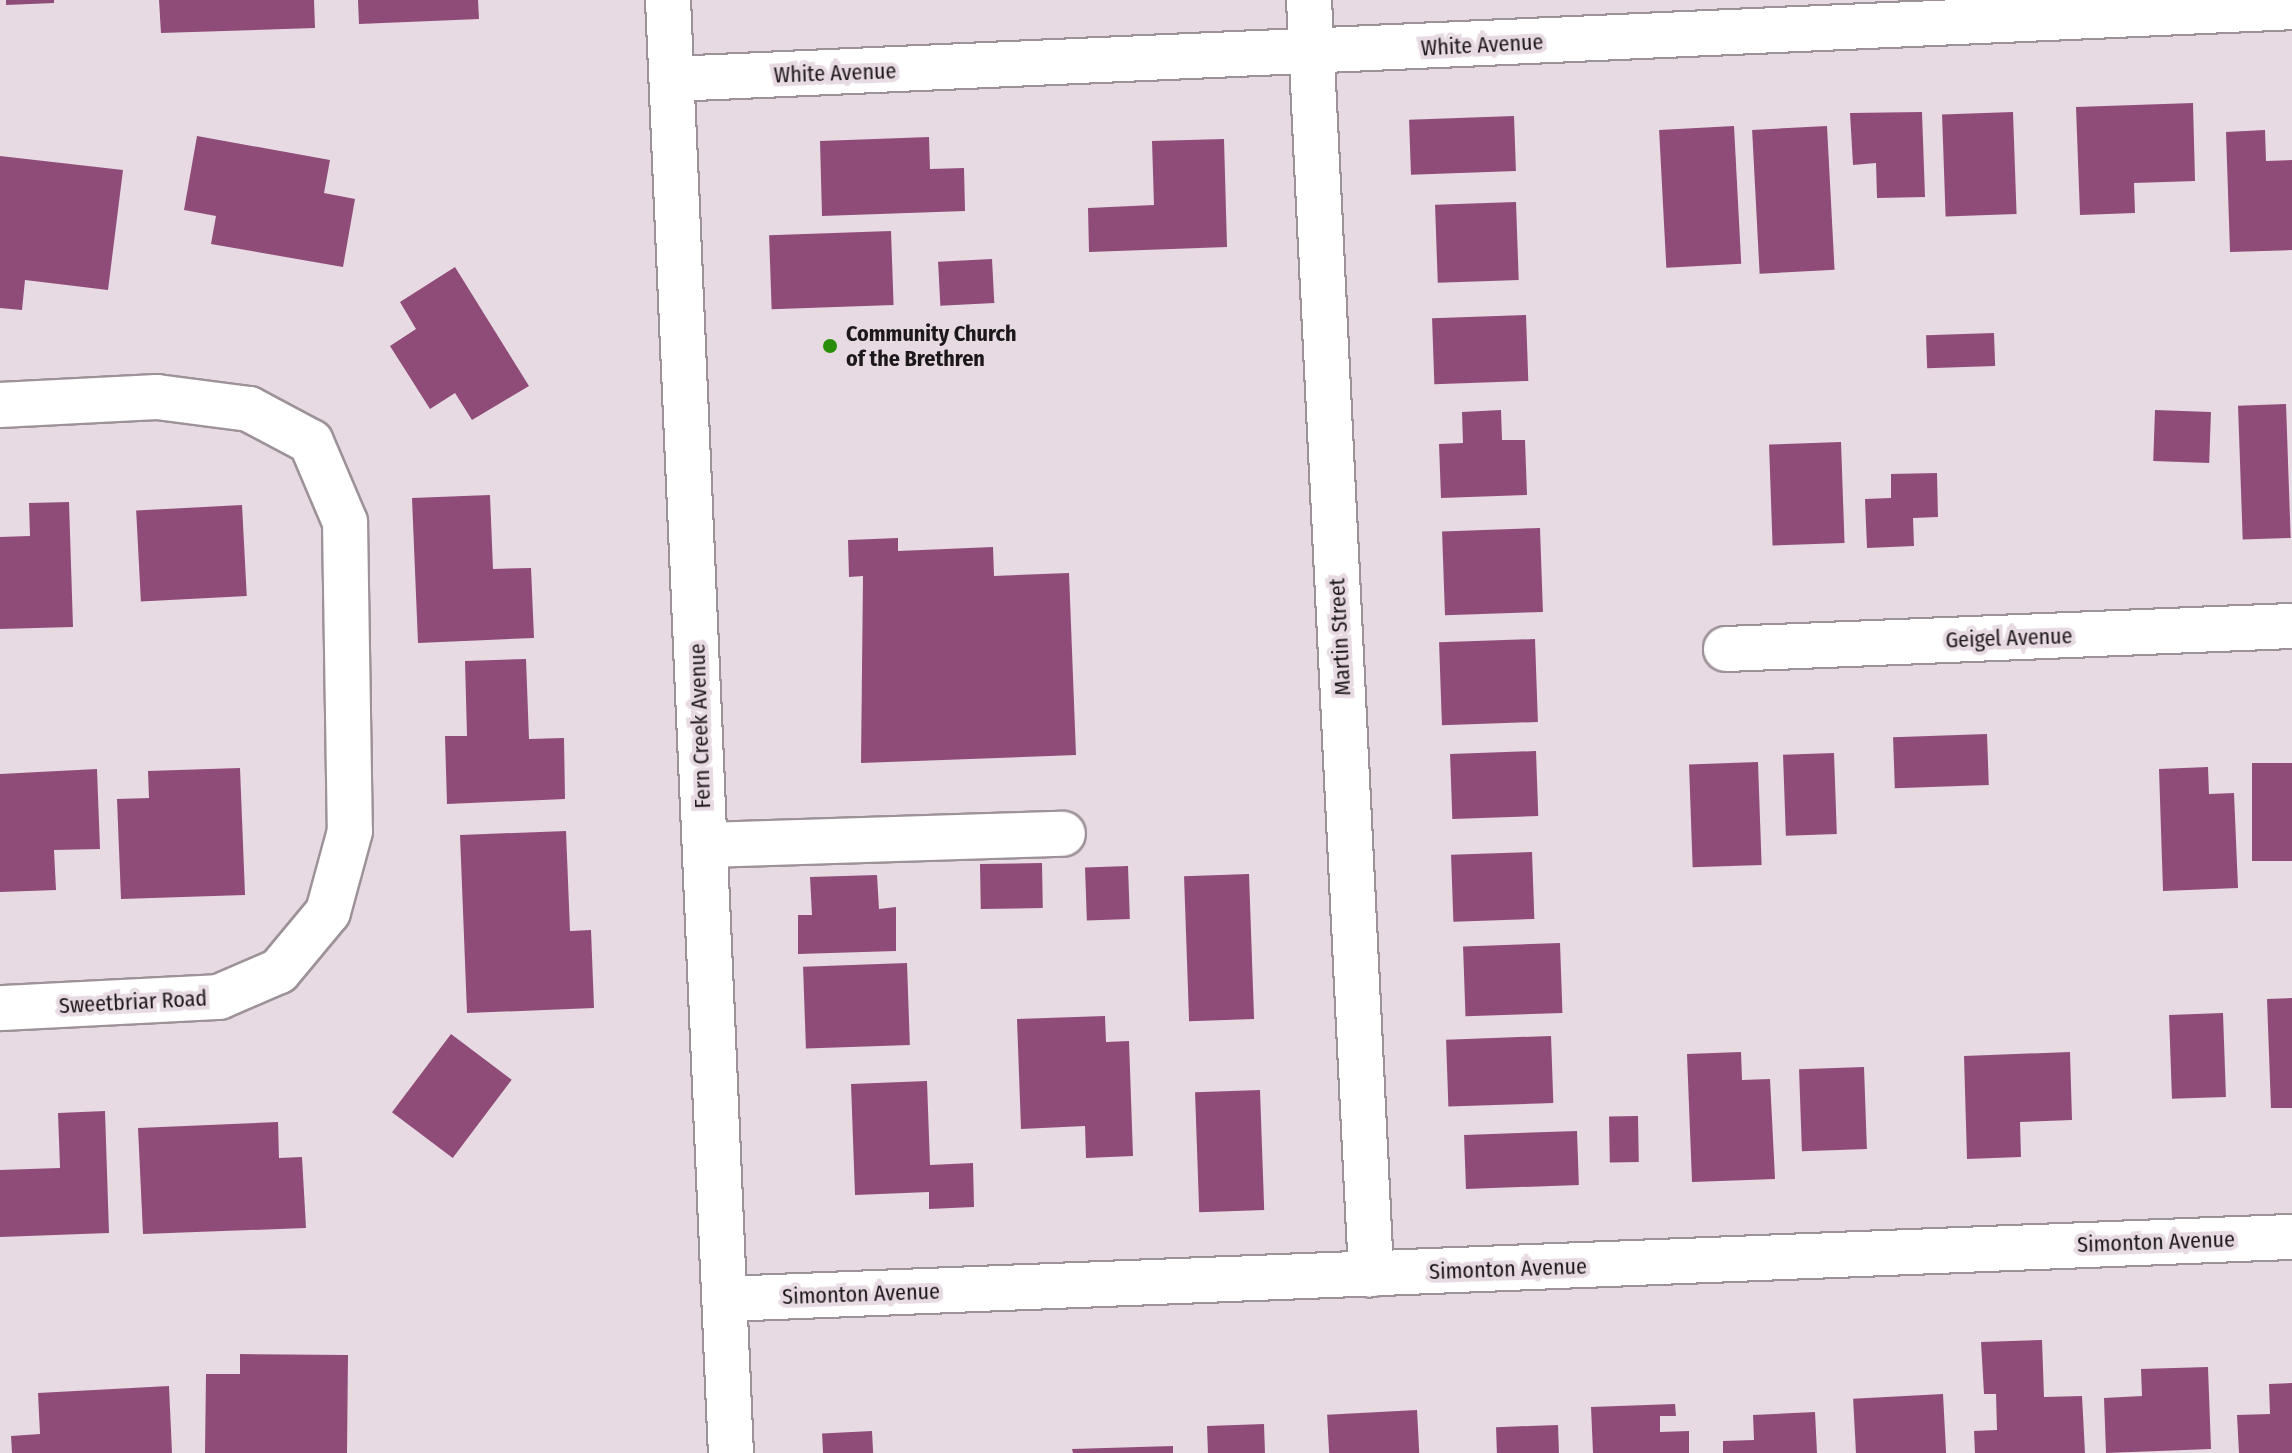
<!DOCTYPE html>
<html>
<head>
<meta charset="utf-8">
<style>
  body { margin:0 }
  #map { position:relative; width:2292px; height:1453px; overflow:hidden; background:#e7dae2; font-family:"Fira Sans Condensed",sans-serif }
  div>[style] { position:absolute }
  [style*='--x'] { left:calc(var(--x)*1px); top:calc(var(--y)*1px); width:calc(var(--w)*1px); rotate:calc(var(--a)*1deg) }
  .building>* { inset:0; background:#8f4c79; transform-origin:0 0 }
  .roads { filter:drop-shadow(2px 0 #9e9299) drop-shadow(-2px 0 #9e9299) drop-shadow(0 2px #9e9299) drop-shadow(0 -2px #9e9299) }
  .minor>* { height:44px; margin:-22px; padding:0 22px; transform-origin:22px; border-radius:22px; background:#fff }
  .dots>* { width:22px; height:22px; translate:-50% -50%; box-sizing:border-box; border:4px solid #e7dae2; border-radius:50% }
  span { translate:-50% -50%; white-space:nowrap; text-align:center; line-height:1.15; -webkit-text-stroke:8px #e7dae2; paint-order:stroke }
  .street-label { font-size:22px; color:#1c171a }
  .poi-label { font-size:22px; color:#1c171a; font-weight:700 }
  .left { translate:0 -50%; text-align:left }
</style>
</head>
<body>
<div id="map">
  <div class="building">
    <div style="clip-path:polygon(6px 0,54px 0,54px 3px,6px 5px)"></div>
    <div style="clip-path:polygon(159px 0,314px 0,315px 28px,161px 33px)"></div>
    <div style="clip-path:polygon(358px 0,478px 0,479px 19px,359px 24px)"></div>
    <div style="clip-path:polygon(2193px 103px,2195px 181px,2134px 183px,2135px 213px,2080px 215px,2076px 107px)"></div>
    <div style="clip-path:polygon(1922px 112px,1925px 197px,1877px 198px,1876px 163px,1853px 165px,1850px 113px)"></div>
    <div style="left:2013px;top:112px;width:102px;height:71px;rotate:88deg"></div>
    <div style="left:1514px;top:116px;width:55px;height:105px;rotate:88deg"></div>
    <div style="left:1734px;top:126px;width:138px;height:75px;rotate:87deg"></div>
    <div style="left:1827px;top:126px;width:144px;height:75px;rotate:87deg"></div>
    <div style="clip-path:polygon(2265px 130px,2266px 161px,2292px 160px,2292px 250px,2230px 252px,2226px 132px)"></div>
    <div style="clip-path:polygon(197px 136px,330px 160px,324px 193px,355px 199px,343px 267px,211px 244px,216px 216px,184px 210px)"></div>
    <div style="clip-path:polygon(929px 137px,930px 169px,964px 168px,965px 211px,822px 216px,820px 141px)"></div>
    <div style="clip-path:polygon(1224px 139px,1227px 247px,1089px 252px,1088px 208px,1154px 205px,1152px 141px)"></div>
    <div style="clip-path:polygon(0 156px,123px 170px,108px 290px,25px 280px,22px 310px,0 308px)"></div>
    <div style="left:1516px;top:202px;width:78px;height:81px;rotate:88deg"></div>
    <div style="left:891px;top:231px;width:74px;height:122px;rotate:88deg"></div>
    <div style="left:992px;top:259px;width:44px;height:54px;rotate:87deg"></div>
    <div style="clip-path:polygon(455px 267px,529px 386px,472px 420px,455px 393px,430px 409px,390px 346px,416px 329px,400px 302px)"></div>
    <div style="left:1526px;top:315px;width:66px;height:94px;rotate:88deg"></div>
    <div style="left:1994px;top:333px;width:33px;height:68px;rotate:88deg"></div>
    <div style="left:2286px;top:404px;width:134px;height:48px;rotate:88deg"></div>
    <div style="clip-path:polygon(1501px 410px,1502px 440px,1525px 440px,1527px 495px,1441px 498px,1439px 444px,1463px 443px,1462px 412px)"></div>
    <div style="left:2155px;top:410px;width:56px;height:51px;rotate:2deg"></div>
    <div style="left:1841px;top:442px;width:101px;height:72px;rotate:88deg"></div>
    <div style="clip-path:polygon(1937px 473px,1938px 517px,1913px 518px,1914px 546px,1867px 548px,1865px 499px,1891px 498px,1891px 474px)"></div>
    <div style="clip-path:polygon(490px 495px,493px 569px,531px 568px,534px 638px,418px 643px,412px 498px)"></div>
    <div style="clip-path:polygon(69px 502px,73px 627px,0 629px,0 537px,30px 536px,29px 503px)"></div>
    <div style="left:242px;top:505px;width:91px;height:106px;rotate:87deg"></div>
    <div style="left:1540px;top:528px;width:84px;height:98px;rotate:88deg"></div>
    <div style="clip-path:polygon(898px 538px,898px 551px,993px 547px,994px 576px,1069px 573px,1076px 755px,861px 763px,863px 576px,849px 577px,848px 540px)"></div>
    <div style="left:1535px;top:639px;width:83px;height:96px;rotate:88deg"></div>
    <div style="clip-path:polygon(526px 659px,529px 739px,564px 738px,565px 799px,447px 804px,445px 736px,467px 736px,465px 661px)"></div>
    <div style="left:1987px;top:734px;width:51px;height:94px;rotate:88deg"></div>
    <div style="left:1536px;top:751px;width:65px;height:86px;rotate:88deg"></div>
    <div style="left:1834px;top:753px;width:81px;height:51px;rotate:88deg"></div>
    <div style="left:1758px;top:762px;width:103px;height:69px;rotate:88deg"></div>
    <div style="left:2292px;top:763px;width:98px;height:40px;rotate:90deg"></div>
    <div style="clip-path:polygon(2208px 767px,2209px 794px,2234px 793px,2238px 888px,2163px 891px,2159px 769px)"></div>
    <div style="clip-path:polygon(240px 768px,245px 895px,121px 899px,117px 799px,149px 798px,148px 771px)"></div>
    <div style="clip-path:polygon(97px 769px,100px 849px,54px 850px,56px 890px,0 892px,0 774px)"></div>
    <div style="clip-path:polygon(566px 831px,570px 931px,591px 930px,594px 1008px,467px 1013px,460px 835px)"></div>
    <div style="left:1532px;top:852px;width:67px;height:81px;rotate:88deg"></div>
    <div style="left:1042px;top:863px;width:45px;height:62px;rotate:89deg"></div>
    <div style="left:1128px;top:866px;width:53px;height:43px;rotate:88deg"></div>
    <div style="left:1249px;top:874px;width:145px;height:65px;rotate:88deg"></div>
    <div style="clip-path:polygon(877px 875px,879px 909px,896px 907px,896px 951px,798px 954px,798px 915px,812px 915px,810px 877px)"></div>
    <div style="left:1560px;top:943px;width:70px;height:97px;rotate:88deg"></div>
    <div style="left:907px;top:963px;width:82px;height:104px;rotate:88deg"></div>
    <div style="clip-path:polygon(2292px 998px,2292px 1108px,2271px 1108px,2267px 999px)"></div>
    <div style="left:2223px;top:1013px;width:84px;height:54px;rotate:88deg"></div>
    <div style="clip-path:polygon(1105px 1016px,1106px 1042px,1129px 1041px,1133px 1156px,1086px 1158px,1085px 1126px,1021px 1129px,1017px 1019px)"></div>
    <div style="left:451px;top:1034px;width:76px;height:98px;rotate:37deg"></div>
    <div style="left:1551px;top:1036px;width:67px;height:105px;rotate:88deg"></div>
    <div style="clip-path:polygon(1741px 1052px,1742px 1080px,1770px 1079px,1775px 1179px,1692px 1182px,1687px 1054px)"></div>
    <div style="clip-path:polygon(2070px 1052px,2072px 1120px,2020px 1122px,2021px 1157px,1967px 1159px,1964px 1056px)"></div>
    <div style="left:1864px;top:1067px;width:82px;height:65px;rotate:88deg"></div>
    <div style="clip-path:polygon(927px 1081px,930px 1165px,973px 1163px,974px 1207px,929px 1209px,929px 1192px,855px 1195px,851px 1084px)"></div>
    <div style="left:1260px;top:1090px;width:120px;height:65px;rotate:88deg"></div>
    <div style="clip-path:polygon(105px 1111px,109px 1233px,0 1237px,0 1170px,60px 1168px,58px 1113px)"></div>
    <div style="left:1638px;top:1116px;width:46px;height:29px;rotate:89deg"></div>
    <div style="clip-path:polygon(278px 1122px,279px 1158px,302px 1157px,306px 1228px,143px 1234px,138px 1128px)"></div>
    <div style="left:1577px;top:1131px;width:54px;height:113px;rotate:88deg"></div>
    <div style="clip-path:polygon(2042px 1340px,2044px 1397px,2082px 1396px,2085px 1453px,1975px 1453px,1974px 1431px,1997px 1430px,1996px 1394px,1984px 1394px,1981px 1342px)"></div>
    <div style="clip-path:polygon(240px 1354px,348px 1355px,347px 1453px,205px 1453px,206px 1374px,240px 1374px)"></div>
    <div style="clip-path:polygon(2208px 1367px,2211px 1449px,2106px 1453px,2104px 1398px,2142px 1396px,2141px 1369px)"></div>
    <div style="clip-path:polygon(2292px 1383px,2292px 1453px,2239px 1453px,2237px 1415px,2270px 1414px,2269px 1384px)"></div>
    <div style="clip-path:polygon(169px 1386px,172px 1453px,12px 1453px,11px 1436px,40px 1434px,38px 1393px)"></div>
    <div style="left:1943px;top:1394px;width:59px;height:90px;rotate:87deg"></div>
    <div style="clip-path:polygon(1675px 1404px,1676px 1416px,1660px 1416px,1660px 1432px,1689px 1431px,1689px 1453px,1593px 1453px,1591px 1407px)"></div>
    <div style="left:1417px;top:1410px;width:43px;height:90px;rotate:87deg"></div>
    <div style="clip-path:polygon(1815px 1412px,1817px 1453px,1723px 1453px,1723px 1441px,1754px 1440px,1753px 1415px)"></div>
    <div style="left:1264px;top:1424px;width:29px;height:57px;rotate:88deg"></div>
    <div style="left:1558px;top:1425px;width:28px;height:62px;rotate:88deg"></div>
    <div style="left:872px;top:1431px;width:22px;height:50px;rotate:87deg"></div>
    <div style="clip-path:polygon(1173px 1446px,1173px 1453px,1073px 1453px,1072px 1449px)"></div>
  </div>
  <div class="roads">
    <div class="minor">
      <div style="--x:668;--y:0;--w:1454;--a:87.52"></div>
      <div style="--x:1309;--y:0;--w:1276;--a:87.21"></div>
      <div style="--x:672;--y:79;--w:1622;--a:-2.54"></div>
      <div style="--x:0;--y:405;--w:157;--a:-2.9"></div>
      <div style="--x:157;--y:397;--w:93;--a:7.4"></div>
      <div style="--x:249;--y:409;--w:70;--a:28"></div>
      <div style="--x:311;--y:442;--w:87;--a:67"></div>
      <div style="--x:345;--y:522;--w:309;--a:89.1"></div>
      <div style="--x:350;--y:831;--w:84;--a:105.2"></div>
      <div style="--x:328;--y:912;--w:77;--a:129.7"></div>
      <div style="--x:279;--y:971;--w:65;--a:156.6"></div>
      <div style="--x:219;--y:997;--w:219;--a:177.1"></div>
      <div style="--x:1726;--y:649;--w:566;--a:-2.33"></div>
      <div style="--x:705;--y:845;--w:358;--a:-1.8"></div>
      <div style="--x:725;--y:1299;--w:1568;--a:-2.27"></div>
    </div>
  </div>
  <div class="dots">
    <div style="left:830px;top:346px;background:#288d08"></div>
  </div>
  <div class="street-label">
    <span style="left:1482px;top:45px;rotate:-3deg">White Avenue</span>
    <span style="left:835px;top:73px;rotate:-2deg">White Avenue</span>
    <span style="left:1340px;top:637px;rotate:-93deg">Martin Street</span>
    <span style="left:2009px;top:638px;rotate:-2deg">Geigel Avenue</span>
    <span style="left:700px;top:726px;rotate:-92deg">Fern Creek Avenue</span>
    <span style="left:133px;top:1002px;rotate:-3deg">Sweetbriar Road</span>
    <span style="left:2156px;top:1242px;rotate:-2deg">Simonton Avenue</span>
    <span style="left:1508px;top:1269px;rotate:-2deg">Simonton Avenue</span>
    <span style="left:861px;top:1294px;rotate:-2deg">Simonton Avenue</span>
  </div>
  <div class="poi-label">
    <span class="left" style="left:846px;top:346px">Community Church<br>of the Brethren</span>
  </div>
</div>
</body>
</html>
